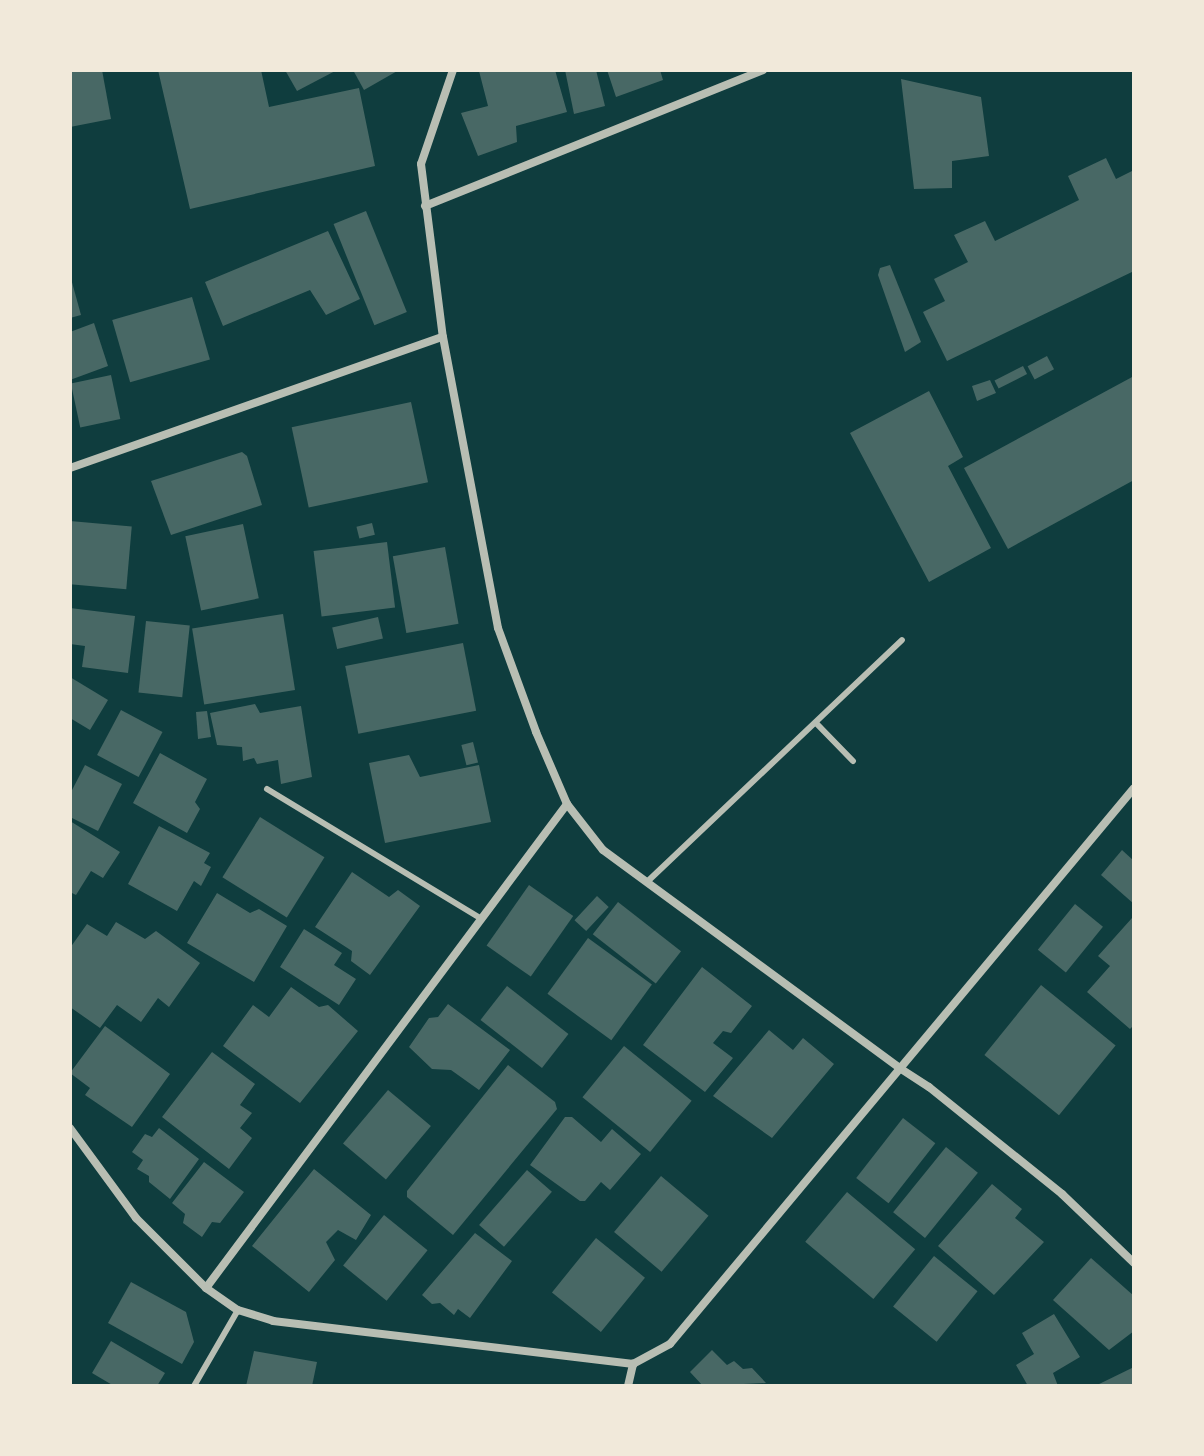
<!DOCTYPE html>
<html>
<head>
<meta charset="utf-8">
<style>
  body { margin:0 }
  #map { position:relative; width:1204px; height:1456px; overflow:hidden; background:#0f3d3e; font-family:Roboto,sans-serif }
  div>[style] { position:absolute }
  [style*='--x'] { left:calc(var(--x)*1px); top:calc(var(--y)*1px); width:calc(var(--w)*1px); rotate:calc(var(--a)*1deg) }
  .building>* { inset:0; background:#486865; transform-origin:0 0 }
  .service>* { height:6px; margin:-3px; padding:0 3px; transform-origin:3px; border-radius:3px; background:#b8beb3 }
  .minor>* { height:8px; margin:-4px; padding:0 4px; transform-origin:4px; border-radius:4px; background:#b8beb3 }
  span { translate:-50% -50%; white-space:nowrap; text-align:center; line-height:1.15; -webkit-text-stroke:8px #f1e9da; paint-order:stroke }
  .frame { position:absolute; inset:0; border:72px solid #f1e9da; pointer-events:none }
</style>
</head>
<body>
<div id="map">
  <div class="building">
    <div style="clip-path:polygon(70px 70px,102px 70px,111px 119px,70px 127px)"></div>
    <div style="clip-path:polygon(158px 70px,261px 70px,269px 107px,359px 88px,375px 166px,190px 209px)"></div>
    <div style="clip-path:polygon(285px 70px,337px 70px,297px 91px)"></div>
    <div style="clip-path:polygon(353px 70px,399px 70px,364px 90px)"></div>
    <div style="clip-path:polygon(555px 70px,567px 112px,516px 126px,517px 142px,478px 156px,461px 113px,488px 106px,479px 71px)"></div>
    <div style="clip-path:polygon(565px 70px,596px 70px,605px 106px,574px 114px)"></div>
    <div style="clip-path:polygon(607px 70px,660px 70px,663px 80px,616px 97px)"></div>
    <div style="clip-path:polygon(901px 79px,981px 97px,989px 156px,952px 161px,952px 188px,914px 189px)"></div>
    <div style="clip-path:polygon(1106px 158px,1116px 179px,1134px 170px,1134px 271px,947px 361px,923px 312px,945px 301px,934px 279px,968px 262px,954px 235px,985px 221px,995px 241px,1079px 200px,1068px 176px)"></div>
    <div style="left:366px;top:211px;width:109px;height:35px;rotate:68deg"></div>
    <div style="clip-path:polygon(328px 231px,360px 299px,326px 315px,310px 290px,223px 326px,205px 282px)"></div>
    <div style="clip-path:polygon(890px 265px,921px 342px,905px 352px,878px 275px,880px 268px)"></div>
    <div style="clip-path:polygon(70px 275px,81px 315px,70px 318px)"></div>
    <div style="left:192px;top:297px;width:65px;height:83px;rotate:74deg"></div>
    <div style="clip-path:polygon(94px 323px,108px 366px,70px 380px,70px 332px)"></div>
    <div style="left:1047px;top:356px;width:15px;height:22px;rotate:62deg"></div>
    <div style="left:1023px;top:366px;width:9px;height:32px;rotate:63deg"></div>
    <div style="left:111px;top:375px;width:45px;height:41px;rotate:78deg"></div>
    <div style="clip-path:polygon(1134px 376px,1134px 480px,1008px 549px,964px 468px)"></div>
    <div style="clip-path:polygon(990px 380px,996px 393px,977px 401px,972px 386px)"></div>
    <div style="clip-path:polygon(929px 391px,963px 457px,948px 466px,991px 548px,929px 582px,850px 433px)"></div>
    <div style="left:411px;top:402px;width:82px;height:122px;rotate:78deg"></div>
    <div style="clip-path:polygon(242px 452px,247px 456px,262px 505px,171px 535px,151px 481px)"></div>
    <div style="left:70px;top:521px;width:62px;height:63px;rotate:5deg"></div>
    <div style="left:372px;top:523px;width:12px;height:16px;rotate:76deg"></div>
    <div style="left:243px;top:524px;width:76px;height:59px;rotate:78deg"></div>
    <div style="left:387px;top:542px;width:66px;height:74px;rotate:83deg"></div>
    <div style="left:445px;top:547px;width:78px;height:53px;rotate:80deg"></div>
    <div style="clip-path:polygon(70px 608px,135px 616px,128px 673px,82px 667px,85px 646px,70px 644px)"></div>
    <div style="left:283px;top:614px;width:77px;height:92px;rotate:81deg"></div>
    <div style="left:378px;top:617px;width:22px;height:47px;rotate:77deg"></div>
    <div style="left:146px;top:621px;width:44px;height:72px;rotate:6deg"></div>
    <div style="left:463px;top:643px;width:69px;height:120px;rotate:79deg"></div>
    <div style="clip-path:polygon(70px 677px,108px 700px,90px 730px,70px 718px)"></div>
    <div style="clip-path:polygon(255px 704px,260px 713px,301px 706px,312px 777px,281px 784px,278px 760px,257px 764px,254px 758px,243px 761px,242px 747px,217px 745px,210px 713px)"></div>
    <div style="left:121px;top:710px;width:47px;height:51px;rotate:28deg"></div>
    <div style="clip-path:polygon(207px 711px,211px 737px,198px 739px,196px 712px)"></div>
    <div style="left:473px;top:742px;width:21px;height:12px;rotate:76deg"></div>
    <div style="clip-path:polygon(160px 753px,207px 779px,195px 802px,200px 809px,187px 833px,133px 803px)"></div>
    <div style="clip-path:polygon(409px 755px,420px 777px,479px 765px,491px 822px,385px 843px,369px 763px)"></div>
    <div style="clip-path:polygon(85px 765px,122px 784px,98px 831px,70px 817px,70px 794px)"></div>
    <div style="left:260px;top:817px;width:76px;height:71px;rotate:32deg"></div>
    <div style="clip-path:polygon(70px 821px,120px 852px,103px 878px,91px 871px,76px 895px,70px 892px)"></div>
    <div style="clip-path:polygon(159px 826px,210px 853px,204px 863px,211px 867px,201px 886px,194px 881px,177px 911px,128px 884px)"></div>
    <div style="clip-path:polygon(1122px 850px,1134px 861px,1134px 904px,1101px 875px)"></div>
    <div style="clip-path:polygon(352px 872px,389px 897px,398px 890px,420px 906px,370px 975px,351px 961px,352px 951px,315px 927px)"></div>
    <div style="left:529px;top:885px;width:54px;height:74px;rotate:35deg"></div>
    <div style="clip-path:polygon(217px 893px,250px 913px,259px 909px,287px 926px,254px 982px,187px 943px)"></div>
    <div style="left:597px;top:896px;width:16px;height:33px;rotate:43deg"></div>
    <div style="left:618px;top:902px;width:80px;height:41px;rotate:38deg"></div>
    <div style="left:1075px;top:904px;width:36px;height:59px;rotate:39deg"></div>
    <div style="clip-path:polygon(1132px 918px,1134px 1025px,1130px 1029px,1087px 992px,1110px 966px,1098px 956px)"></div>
    <div style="clip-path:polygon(116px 922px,145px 939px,156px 931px,200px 963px,169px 1007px,158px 998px,141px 1022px,117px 1005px,100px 1028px,70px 1007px,70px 948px,87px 924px,107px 936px)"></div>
    <div style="clip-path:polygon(304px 929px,342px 953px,334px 965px,356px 979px,339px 1005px,280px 967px)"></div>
    <div style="left:588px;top:938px;width:79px;height:69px;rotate:36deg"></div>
    <div style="clip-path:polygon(702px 967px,752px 1006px,731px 1033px,723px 1031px,713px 1043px,733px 1058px,705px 1092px,643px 1045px)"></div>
    <div style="left:1041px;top:985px;width:96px;height:90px;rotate:39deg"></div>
    <div style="left:507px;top:986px;width:78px;height:43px;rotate:38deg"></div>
    <div style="clip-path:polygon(291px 987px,319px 1007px,328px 1005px,358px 1031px,300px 1103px,223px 1046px,253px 1005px,269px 1017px)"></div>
    <div style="clip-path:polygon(448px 1004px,510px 1050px,479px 1090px,451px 1070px,432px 1069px,409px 1047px,429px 1018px,438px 1017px)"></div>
    <div style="clip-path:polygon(105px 1026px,170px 1074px,132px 1127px,85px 1095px,90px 1088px,70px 1073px)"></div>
    <div style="clip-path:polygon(769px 1030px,793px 1050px,803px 1038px,834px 1064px,772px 1138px,713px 1096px)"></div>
    <div style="left:624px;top:1046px;width:87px;height:66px;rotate:39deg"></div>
    <div style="clip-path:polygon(212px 1052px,255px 1084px,240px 1105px,252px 1113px,240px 1128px,252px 1138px,229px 1169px,162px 1117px)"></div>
    <div style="clip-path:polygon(508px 1065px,555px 1102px,557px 1109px,453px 1235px,407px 1197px,407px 1191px)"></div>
    <div style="left:388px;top:1090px;width:56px;height:70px;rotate:40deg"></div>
    <div style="clip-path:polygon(565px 1117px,572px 1117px,601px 1142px,612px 1129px,641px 1154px,610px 1190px,601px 1182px,585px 1201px,580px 1201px,530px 1165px)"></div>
    <div style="left:903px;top:1118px;width:41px;height:76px;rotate:38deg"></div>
    <div style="clip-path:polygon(159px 1128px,199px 1159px,170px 1199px,149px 1182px,149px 1176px,137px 1169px,143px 1160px,132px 1152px,145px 1134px,152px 1137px)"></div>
    <div style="left:946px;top:1147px;width:41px;height:84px;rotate:39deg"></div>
    <div style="clip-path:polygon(204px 1162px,244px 1192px,220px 1223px,212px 1222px,202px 1237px,183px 1223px,185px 1214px,172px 1203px)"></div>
    <div style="clip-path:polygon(314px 1169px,371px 1215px,356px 1240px,338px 1230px,326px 1242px,335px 1260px,309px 1292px,252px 1246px)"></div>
    <div style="left:527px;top:1170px;width:33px;height:73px;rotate:41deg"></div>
    <div style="left:661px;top:1176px;width:62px;height:73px;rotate:40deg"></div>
    <div style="clip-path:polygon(992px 1184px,1022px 1209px,1015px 1218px,1044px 1242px,994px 1295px,938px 1246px)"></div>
    <div style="left:847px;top:1192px;width:89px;height:65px;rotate:40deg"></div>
    <div style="left:384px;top:1215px;width:56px;height:65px;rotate:39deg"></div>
    <div style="clip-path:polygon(475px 1233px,512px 1261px,470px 1318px,458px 1309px,454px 1315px,440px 1303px,432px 1304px,422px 1295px)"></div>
    <div style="left:596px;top:1238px;width:63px;height:70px;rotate:39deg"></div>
    <div style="left:934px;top:1256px;width:56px;height:65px;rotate:39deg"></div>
    <div style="clip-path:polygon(1091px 1258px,1134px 1296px,1134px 1331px,1109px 1350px,1053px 1300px)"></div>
    <div style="clip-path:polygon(131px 1282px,186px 1312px,194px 1342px,182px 1364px,108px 1323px)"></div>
    <div style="clip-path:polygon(1054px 1314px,1080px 1357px,1053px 1373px,1058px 1386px,1028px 1386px,1016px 1365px,1034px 1354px,1022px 1333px)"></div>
    <div style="clip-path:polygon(111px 1341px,165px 1373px,157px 1386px,114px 1386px,92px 1373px)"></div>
    <div style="clip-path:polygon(712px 1350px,727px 1365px,734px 1361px,743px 1369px,752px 1368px,766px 1383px,703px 1386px,690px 1372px)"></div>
    <div style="clip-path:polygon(254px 1351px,317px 1362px,312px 1386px,246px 1386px)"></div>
    <div style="clip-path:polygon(1134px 1367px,1134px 1386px,1095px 1386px)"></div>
  </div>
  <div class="service">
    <div style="--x:816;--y:723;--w:53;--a:45.8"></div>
    <div style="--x:267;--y:789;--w:251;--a:31.2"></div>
    <div style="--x:648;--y:881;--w:350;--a:-43.5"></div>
    <div style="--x:194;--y:1386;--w:88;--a:-59.9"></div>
  </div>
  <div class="minor">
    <div style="--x:453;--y:70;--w:99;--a:108.8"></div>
    <div style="--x:421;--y:164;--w:174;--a:82.8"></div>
    <div style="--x:443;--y:337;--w:296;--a:79.3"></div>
    <div style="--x:498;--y:628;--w:111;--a:69.9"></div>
    <div style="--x:536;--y:732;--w:78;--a:66.7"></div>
    <div style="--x:567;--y:804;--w:58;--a:52"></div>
    <div style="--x:603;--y:850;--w:366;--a:36.3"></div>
    <div style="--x:898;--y:1067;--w:37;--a:33"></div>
    <div style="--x:929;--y:1087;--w:171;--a:38.8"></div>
    <div style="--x:1062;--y:1194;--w:100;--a:43.8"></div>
    <div style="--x:425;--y:206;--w:364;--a:-21.9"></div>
    <div style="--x:70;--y:468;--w:395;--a:-19.4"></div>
    <div style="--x:70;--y:1128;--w:112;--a:53.7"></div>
    <div style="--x:136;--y:1218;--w:99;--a:45"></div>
    <div style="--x:206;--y:1288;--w:39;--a:35"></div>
    <div style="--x:238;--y:1310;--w:37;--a:17"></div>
    <div style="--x:273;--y:1321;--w:363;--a:6.8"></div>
    <div style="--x:633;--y:1364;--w:42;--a:-28.4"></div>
    <div style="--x:670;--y:1344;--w:724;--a:-50.15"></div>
    <div style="--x:206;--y:1288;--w:604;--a:-53.28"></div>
    <div style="--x:628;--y:1386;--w:23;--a:-77"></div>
  </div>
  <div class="frame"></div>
</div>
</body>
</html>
